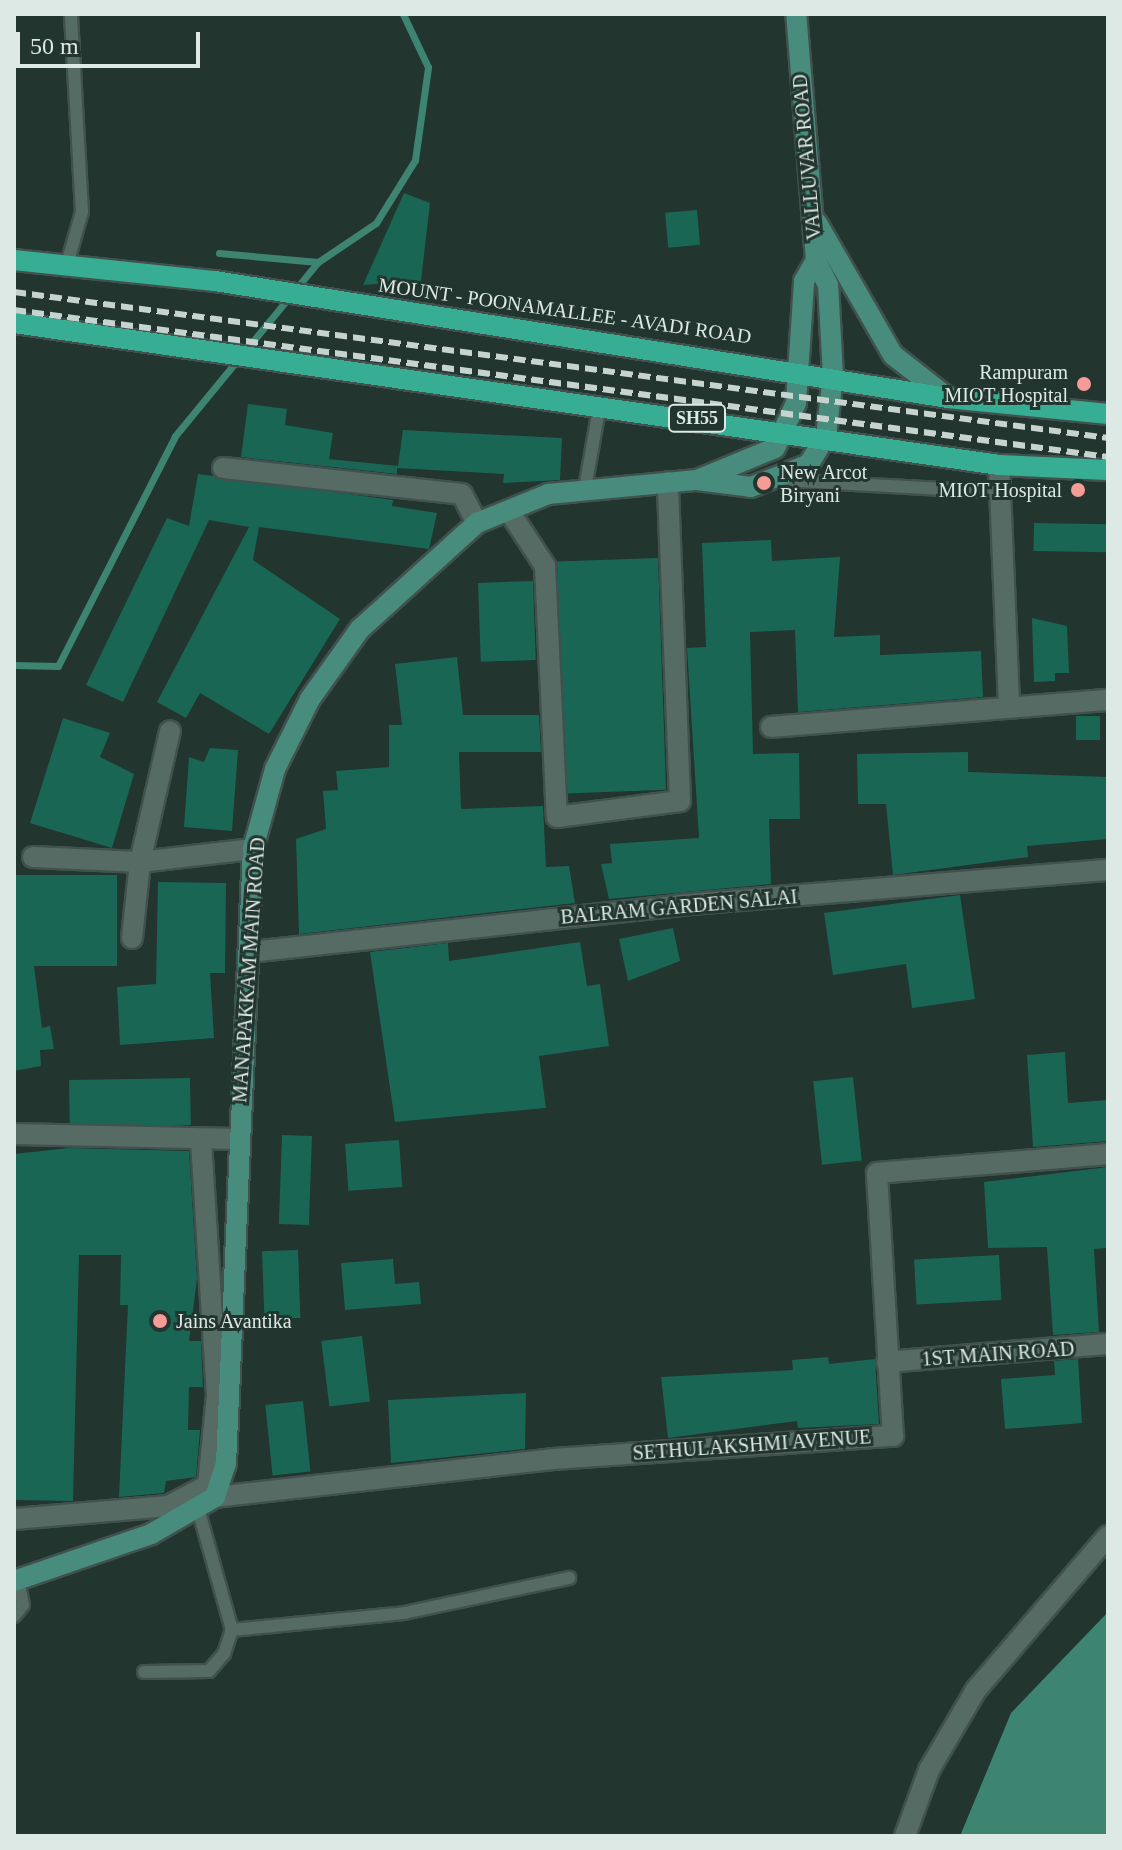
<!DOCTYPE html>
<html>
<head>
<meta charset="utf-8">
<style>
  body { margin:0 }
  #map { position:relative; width:1122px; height:1850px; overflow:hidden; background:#22352f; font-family:"Times New Roman",serif }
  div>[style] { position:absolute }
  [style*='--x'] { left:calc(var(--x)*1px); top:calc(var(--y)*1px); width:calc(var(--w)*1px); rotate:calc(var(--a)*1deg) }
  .water>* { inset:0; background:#3d8471 }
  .stream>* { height:7px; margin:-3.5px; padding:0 3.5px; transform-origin:3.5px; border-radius:3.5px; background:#3d8471 }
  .building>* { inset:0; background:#1a6654; transform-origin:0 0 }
  .roads { filter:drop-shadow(2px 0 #41514d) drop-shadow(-2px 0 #41514d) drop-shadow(0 2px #41514d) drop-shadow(0 -2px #41514d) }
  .lane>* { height:12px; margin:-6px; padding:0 6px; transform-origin:6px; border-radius:6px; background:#566b64 }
  .street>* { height:20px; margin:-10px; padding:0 10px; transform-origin:10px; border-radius:10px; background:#566b64 }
  .secondary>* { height:20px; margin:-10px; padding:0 10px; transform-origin:10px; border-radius:10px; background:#478c7c }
  .primary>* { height:20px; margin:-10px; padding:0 10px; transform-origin:10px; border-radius:10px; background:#37ae94 }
  .rail>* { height:6px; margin-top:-3px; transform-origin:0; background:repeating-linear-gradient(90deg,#c6d3cf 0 12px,transparent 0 18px) }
  .dots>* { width:22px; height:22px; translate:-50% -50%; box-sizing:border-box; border:4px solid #22352f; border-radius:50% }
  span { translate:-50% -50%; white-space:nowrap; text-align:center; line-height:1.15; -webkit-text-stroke:6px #22352f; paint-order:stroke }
  .shield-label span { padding:2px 6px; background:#22352f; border:2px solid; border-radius:6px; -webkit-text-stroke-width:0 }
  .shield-label { font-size:18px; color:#dde9e5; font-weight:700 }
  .street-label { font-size:20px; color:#dde9e5 }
  .poi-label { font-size:20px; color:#dde9e5 }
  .right { translate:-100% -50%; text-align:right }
  .left { translate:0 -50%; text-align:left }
  .frame { position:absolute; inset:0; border:16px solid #dde9e5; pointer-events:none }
  .scale { position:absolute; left:16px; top:32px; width:184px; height:36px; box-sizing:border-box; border:4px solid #dde9e5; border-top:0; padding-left:10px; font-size:24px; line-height:28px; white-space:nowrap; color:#dde9e5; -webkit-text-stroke:6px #22352f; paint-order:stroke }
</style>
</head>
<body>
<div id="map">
  <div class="water">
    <div style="clip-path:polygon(1108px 1612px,1108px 1836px,960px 1836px,1011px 1713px)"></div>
  </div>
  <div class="stream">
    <div style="--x:219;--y:253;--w:99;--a:5.2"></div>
    <div style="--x:14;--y:665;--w:44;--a:1.3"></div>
    <div style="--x:58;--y:666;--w:258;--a:-63"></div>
    <div style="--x:175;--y:436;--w:225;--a:-50.6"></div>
    <div style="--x:318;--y:262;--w:70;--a:-33.9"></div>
    <div style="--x:376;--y:223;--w:74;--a:-58.2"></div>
    <div style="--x:415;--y:160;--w:94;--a:-82"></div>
    <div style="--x:428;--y:67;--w:59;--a:-115.3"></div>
  </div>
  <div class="building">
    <div style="clip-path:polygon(404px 193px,430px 203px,421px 281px,363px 285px)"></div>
    <div style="left:697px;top:210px;width:35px;height:32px;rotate:85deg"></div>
    <div style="clip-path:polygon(248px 404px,287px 409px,285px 425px,333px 433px,329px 459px,398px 466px,403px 430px,562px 438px,560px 480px,503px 483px,504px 474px,397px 468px,397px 474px,241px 457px)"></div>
    <div style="clip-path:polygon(198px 474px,393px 500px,392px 506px,437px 513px,429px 549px,259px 527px,253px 560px,340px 619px,269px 734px,200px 693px,186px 718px,157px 702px,249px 527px,209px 520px,123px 702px,86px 685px,167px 518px,189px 526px)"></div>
    <div style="left:1034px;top:523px;width:74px;height:28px;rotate:1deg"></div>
    <div style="clip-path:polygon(771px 540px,772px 561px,840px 557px,834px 637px,880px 635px,880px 655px,981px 651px,983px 697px,798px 712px,795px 630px,750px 632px,753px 754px,799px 753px,800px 819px,769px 819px,771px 884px,609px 899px,601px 864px,612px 863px,610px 844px,699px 838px,687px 648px,706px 647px,702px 543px)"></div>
    <div style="left:658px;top:558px;width:232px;height:101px;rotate:88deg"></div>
    <div style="left:533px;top:581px;width:79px;height:55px;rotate:88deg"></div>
    <div style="clip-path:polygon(1032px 618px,1067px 626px,1069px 673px,1055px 673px,1055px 681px,1034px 682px)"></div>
    <div style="clip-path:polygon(457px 657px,463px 715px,539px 715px,541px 752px,459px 752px,461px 809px,543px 806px,546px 867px,569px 866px,575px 903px,299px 934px,296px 839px,326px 829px,323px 791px,338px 790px,336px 771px,389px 767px,389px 725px,402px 725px,395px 664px)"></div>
    <div style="left:1076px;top:716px;width:24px;height:24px"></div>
    <div style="clip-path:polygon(63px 718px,110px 733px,100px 757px,134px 774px,112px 848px,30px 823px)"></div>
    <div style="clip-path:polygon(210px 748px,238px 750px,232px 831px,184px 827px,189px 757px,204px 762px)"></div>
    <div style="clip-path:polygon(968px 752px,968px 772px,1108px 777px,1108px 839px,1027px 846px,1028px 857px,893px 875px,886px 804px,858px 804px,857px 754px)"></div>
    <div style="clip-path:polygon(14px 875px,117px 875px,117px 966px,34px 966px,42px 1028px,50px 1026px,54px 1049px,40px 1050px,41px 1066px,14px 1071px)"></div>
    <div style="clip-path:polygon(158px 882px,226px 883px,225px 973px,210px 973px,214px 1038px,120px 1045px,117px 987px,156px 984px)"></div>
    <div style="clip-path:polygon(960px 895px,975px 999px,912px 1008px,906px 964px,833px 975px,824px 913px)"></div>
    <div style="clip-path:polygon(673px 928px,680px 961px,628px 981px,619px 939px)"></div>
    <div style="clip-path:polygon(580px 942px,587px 986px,600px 984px,609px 1046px,539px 1056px,546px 1108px,395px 1122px,370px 952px,448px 943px,449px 961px)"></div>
    <div style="clip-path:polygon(1065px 1052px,1068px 1103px,1108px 1100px,1108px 1141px,1033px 1147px,1027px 1055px)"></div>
    <div style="left:853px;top:1077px;width:84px;height:40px;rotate:84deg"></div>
    <div style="left:190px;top:1078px;width:47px;height:121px;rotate:89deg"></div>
    <div style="left:282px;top:1135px;width:30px;height:89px;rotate:2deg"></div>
    <div style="left:399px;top:1140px;width:47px;height:54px;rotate:86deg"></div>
    <div style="clip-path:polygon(69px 1148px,189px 1151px,197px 1279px,189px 1341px,201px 1341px,203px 1387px,189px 1387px,188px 1430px,200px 1430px,196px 1477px,166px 1481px,164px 1493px,119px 1497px,128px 1305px,120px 1305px,121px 1255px,79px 1255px,73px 1501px,14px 1500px,14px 1154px)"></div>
    <div style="clip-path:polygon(1108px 1167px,1108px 1248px,1094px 1249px,1099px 1332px,1053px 1335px,1047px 1247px,988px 1248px,984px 1182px)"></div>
    <div style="left:298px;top:1250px;width:68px;height:36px;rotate:88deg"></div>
    <div style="left:999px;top:1255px;width:45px;height:85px;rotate:87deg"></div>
    <div style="clip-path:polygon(393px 1259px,395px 1284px,419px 1282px,421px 1304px,345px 1310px,341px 1263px)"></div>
    <div style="left:362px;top:1336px;width:66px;height:41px;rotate:83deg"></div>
    <div style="clip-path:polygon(828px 1357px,829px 1364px,875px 1359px,879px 1424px,798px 1428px,797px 1421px,668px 1438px,661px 1377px,793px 1370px,792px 1360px)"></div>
    <div style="clip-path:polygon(1078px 1359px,1082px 1423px,1005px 1429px,1001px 1379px,1055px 1375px,1054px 1361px)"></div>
    <div style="clip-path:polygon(526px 1393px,525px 1449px,391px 1463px,388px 1400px)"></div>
    <div style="left:303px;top:1401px;width:71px;height:38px;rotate:84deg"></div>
  </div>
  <div class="roads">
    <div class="lane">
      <div style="--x:66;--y:268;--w:58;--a:-74.1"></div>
      <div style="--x:82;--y:212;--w:198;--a:-93.2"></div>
      <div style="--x:782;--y:480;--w:214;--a:3.2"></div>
      <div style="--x:585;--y:488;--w:85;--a:-79.9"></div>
      <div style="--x:14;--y:1616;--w:14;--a:-51"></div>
      <div style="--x:23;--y:1605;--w:25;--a:-101"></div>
      <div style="--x:232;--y:1630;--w:173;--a:-5.6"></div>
      <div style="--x:404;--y:1613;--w:169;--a:-12"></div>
      <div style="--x:144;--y:1672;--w:65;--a:-0.9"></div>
      <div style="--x:209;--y:1671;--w:23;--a:-49"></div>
      <div style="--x:224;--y:1654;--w:25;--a:-72"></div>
      <div style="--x:232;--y:1630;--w:123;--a:-105.6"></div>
    </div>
    <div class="street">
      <div style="--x:999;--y:465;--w:240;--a:87.6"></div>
      <div style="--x:223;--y:468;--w:240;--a:6.2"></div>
      <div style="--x:462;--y:494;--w:33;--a:63"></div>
      <div style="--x:509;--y:511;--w:66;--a:56.8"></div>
      <div style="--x:545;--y:566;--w:251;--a:87.3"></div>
      <div style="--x:557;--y:817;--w:124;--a:-7.4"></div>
      <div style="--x:680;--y:801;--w:319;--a:-92.2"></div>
      <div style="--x:771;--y:727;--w:338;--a:-4.6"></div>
      <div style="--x:33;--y:857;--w:107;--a:2.7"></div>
      <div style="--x:140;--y:862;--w:114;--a:-6.6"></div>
      <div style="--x:132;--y:938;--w:76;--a:-84"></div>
      <div style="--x:140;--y:862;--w:134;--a:-77.1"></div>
      <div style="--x:250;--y:952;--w:433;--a:-6.2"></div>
      <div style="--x:680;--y:905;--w:429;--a:-4.7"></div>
      <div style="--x:14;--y:1134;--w:222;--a:1.3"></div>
      <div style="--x:887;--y:1362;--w:222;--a:-4.7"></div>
      <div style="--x:215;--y:1497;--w:339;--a:-6.4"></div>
      <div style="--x:552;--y:1459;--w:342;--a:-3.9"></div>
      <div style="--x:893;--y:1436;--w:263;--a:-93.5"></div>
      <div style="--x:877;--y:1173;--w:232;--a:-4.7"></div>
      <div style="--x:14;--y:1519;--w:155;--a:-4.8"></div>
      <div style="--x:168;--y:1506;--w:45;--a:-27.7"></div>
      <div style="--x:208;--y:1485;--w:90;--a:-84.3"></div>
      <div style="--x:217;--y:1395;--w:256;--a:-93.6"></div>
      <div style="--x:905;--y:1836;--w:70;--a:-70"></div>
      <div style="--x:929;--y:1770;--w:93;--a:-59.6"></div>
      <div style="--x:976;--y:1690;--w:203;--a:-49.4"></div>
    </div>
    <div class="secondary">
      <div style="--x:817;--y:223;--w:152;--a:60.1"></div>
      <div style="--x:893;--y:355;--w:70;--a:38"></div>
      <div style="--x:697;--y:480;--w:84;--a:-22.3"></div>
      <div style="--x:775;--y:448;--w:50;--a:-65"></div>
      <div style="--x:796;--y:403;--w:122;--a:-86.2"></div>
      <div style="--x:804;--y:281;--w:24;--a:-60"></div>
      <div style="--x:816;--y:260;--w:247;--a:-94.6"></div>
      <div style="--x:14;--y:1581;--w:145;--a:-18.9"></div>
      <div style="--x:151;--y:1534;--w:74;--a:-30"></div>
      <div style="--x:215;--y:1497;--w:35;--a:-72"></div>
      <div style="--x:226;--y:1464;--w:616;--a:-87.49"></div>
      <div style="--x:253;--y:849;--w:83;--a:-74.6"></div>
      <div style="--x:275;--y:769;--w:78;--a:-63.4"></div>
      <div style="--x:310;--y:699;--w:86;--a:-54.5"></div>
      <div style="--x:360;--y:629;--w:158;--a:-42.2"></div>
      <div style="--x:477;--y:523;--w:77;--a:-22.2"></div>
      <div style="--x:548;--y:494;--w:150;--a:-5.4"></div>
      <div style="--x:697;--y:480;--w:54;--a:7.4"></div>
      <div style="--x:751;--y:487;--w:62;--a:-21.6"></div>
      <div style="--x:809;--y:464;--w:33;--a:-59"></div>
      <div style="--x:826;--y:436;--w:60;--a:-83.3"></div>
      <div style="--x:833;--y:376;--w:91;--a:-93.1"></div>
      <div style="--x:828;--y:285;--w:28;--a:-116"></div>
    </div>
    <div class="primary">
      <div style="--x:14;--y:260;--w:202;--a:6"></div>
      <div style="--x:215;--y:281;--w:742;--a:9.07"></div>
      <div style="--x:948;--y:398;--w:161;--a:5.7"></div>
      <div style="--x:14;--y:323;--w:995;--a:8.2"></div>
      <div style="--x:999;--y:465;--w:109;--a:2.6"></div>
    </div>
  </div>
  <div class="rail">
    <div style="--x:14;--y:292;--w:1104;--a:7.6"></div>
    <div style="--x:14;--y:310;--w:1104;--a:7.65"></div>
  </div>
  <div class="dots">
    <div style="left:1084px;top:384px;background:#f59c96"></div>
    <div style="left:764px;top:483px;background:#f59c96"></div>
    <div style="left:1078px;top:490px;background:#f59c96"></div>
    <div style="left:160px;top:1321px;background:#f59c96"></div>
  </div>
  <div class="shield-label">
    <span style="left:697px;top:418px">SH55</span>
  </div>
  <div class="street-label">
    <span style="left:807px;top:157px;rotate:-95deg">VALLUVAR ROAD</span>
    <span style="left:565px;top:311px;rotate:8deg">MOUNT - POONAMALLEE - AVADI ROAD</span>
    <span style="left:679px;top:907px;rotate:-5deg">BALRAM GARDEN SALAI</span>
    <span style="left:249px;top:970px;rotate:-86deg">MANAPAKKAM MAIN ROAD</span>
    <span style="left:998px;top:1354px;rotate:-4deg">1ST MAIN ROAD</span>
    <span style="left:752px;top:1445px;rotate:-4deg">SETHULAKSHMI AVENUE</span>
  </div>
  <div class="poi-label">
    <span class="right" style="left:1068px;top:384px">Rampuram<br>MIOT Hospital</span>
    <span class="left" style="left:780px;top:484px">New Arcot<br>Biryani</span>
    <span class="right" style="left:1062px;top:490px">MIOT Hospital</span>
    <span class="left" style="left:176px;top:1321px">Jains Avantika</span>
  </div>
  <div class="frame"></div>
  <div class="scale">50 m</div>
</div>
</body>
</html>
